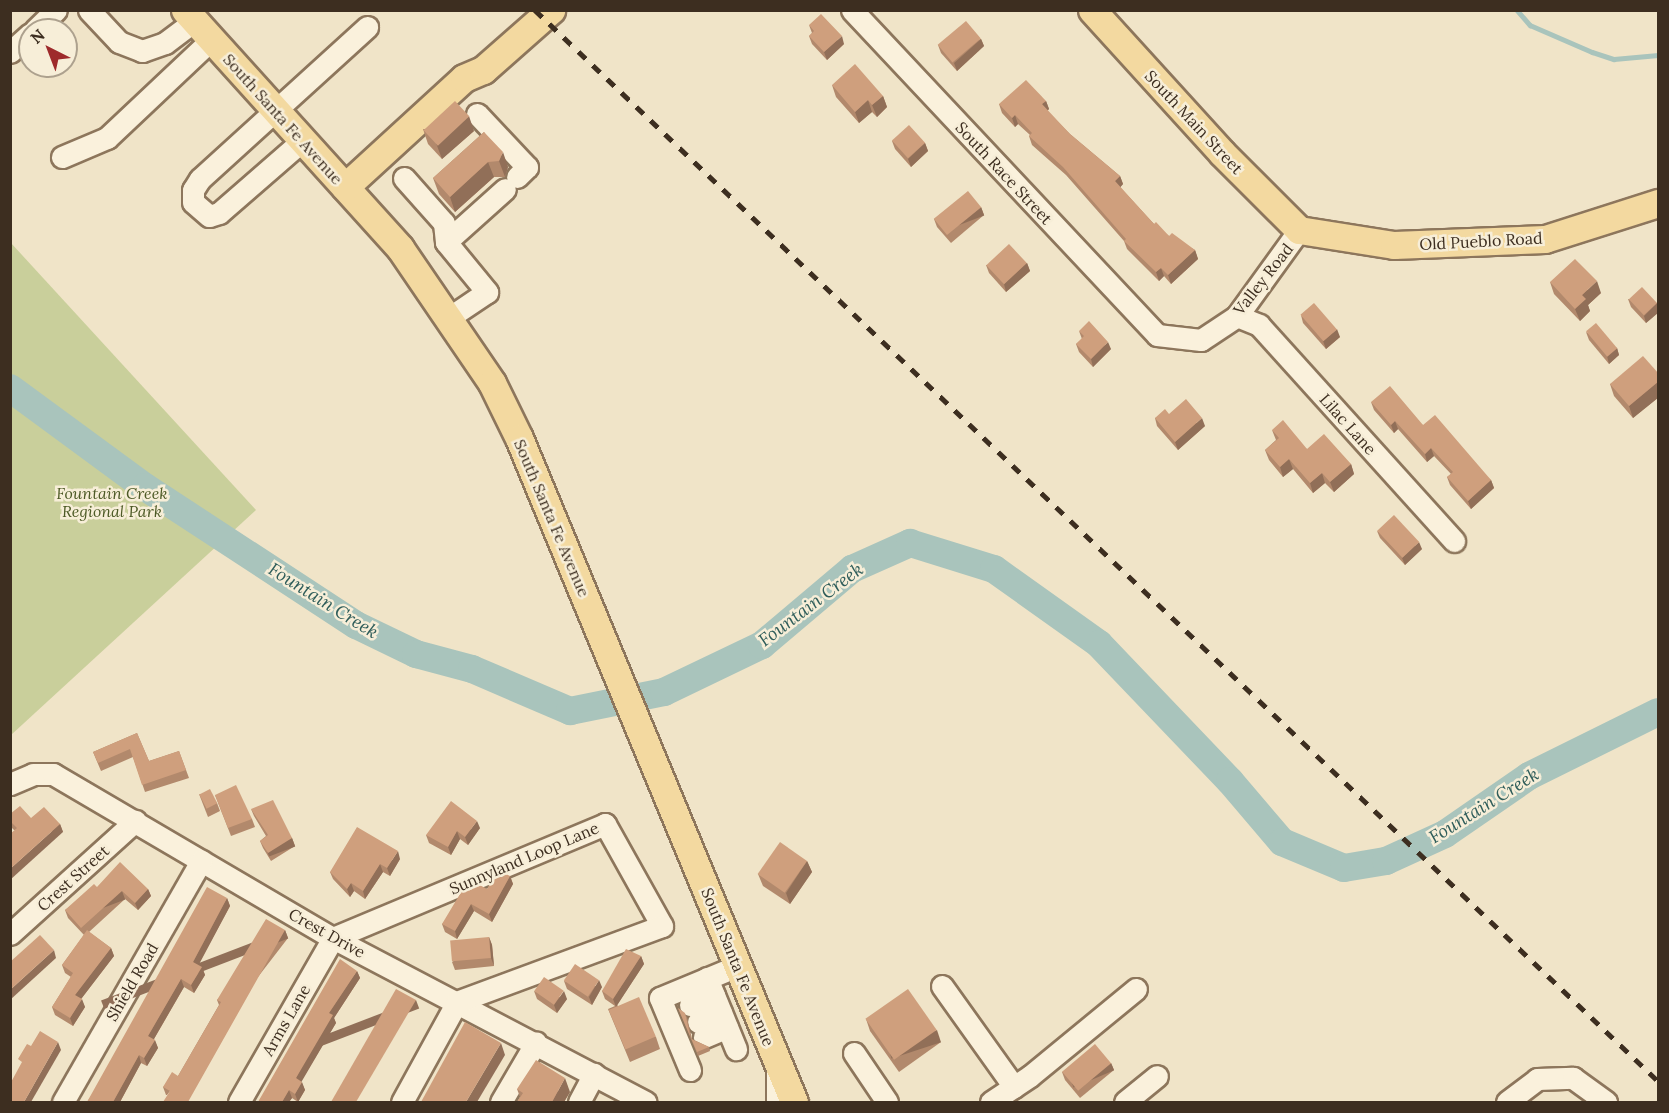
<!DOCTYPE html>
<html>
<head>
<meta charset="utf-8">
<style>
  body { margin:0 }
  #map { position:relative; width:1669px; height:1113px; overflow:hidden; background:#f0e4c8; font-family:Lora,serif }
  div>[style] { position:absolute }
  [style*='--x'] { left:calc(var(--x)*1px); top:calc(var(--y)*1px); width:calc(var(--w)*1px); rotate:calc(var(--a)*1deg) }
  .green>* { inset:0; background:#c9cf9b }
  .stream>* { height:4.5px; margin:-2.25px; padding:0 2.25px; transform-origin:2.25px; border-radius:2.25px; background:#a9c4bc }
  .river>* { height:28px; margin:-14px; padding:0 14px; transform-origin:14px; border-radius:14px; background:#a9c4bc }
  .roads { filter:drop-shadow(2px 0 #8d765c) drop-shadow(-2px 0 #8d765c) drop-shadow(0 2px #8d765c) drop-shadow(0 -2px #8d765c) }
  .minor>* { height:21px; margin:-10.5px; padding:0 10.5px; transform-origin:10.5px; border-radius:10.5px; background:#faf1dc }
  .major>* { height:27px; margin:-13.5px; padding:0 13.5px; transform-origin:13.5px; border-radius:13.5px; background:#f3d9a0 }
  .rail>* { height:4.5px; margin-top:-2.25px; transform-origin:0; background:repeating-linear-gradient(90deg,#3d2e20 0 10px,transparent 0 20px) }
  .wall>* { inset:0; background:#b2896c }
  .shaded-wall>* { inset:0; background:#916f58; transform-origin:0 0 }
  .building>* { inset:0; background:#cf9f7d; transform-origin:0 0 }
  span { translate:-50% -50%; white-space:nowrap; text-align:center; line-height:1.15; -webkit-text-stroke:5px #f7eed8; paint-order:stroke }
  .street-label { font-size:16px; color:#3d2e20 }
  .park-label { font-size:16px; color:#4d5a26; font-style:italic }
  .water-label { font-size:18px; color:#2f5d5a; font-style:italic }
  .frame { position:absolute; inset:0; border:12px solid #3d2e20; pointer-events:none }
  .north { position:absolute; left:18px; top:18px; width:60px; height:60px; box-sizing:border-box; background:#f7eed8; border:2px solid #ada18e; border-radius:50%; rotate:318deg; font-size:16px; font-weight:700; line-height:24px; text-align:center; color:#3d2e20 }
  .north::after { content:''; display:block; margin:auto; width:21px; height:27px; background:#9e2a2b; clip-path:polygon(50% 0,100% 100%,50% 72%,0 100%) }
</style>
</head>
<body>
<div id="map">
  <div class="green">
    <div style="clip-path:polygon(11px 243px,256px 510px,11px 735px)"></div>
  </div>
  <div class="stream">
    <div style="--x:1517;--y:10;--w:20;--a:49"></div>
    <div style="--x:1530;--y:25;--w:68;--a:23.5"></div>
    <div style="--x:1592;--y:52;--w:23;--a:18"></div>
    <div style="--x:1614;--y:59;--w:44;--a:-5.2"></div>
  </div>
  <div class="river">
    <div style="--x:10;--y:388;--w:167;--a:36.3"></div>
    <div style="--x:145;--y:487;--w:252;--a:33.2"></div>
    <div style="--x:356;--y:625;--w:67;--a:25.8"></div>
    <div style="--x:416;--y:654;--w:58;--a:15"></div>
    <div style="--x:472;--y:669;--w:107;--a:23.2"></div>
    <div style="--x:570;--y:711;--w:96;--a:-11.4"></div>
    <div style="--x:664;--y:692;--w:109;--a:-25.6"></div>
    <div style="--x:762;--y:645;--w:118;--a:-40.2"></div>
    <div style="--x:852;--y:569;--w:64;--a:-24.1"></div>
    <div style="--x:910;--y:543;--w:88;--a:17.2"></div>
    <div style="--x:994;--y:569;--w:129;--a:35.5"></div>
    <div style="--x:1099;--y:644;--w:190;--a:46.3"></div>
    <div style="--x:1230;--y:781;--w:80;--a:49.6"></div>
    <div style="--x:1282;--y:842;--w:67;--a:22.8"></div>
    <div style="--x:1344;--y:868;--w:43;--a:-9.5"></div>
    <div style="--x:1386;--y:861;--w:65;--a:-24.6"></div>
    <div style="--x:1445;--y:834;--w:102;--a:-34.6"></div>
    <div style="--x:1529;--y:776;--w:144;--a:-26.4"></div>
  </div>
  <div class="roads">
    <div class="minor">
      <div style="--x:89;--y:10;--w:44;--a:46.8"></div>
      <div style="--x:119;--y:42;--w:25;--a:21"></div>
      <div style="--x:142;--y:51;--w:24;--a:-19"></div>
      <div style="--x:165;--y:43;--w:36;--a:-37"></div>
      <div style="--x:852;--y:10;--w:446;--a:46.8"></div>
      <div style="--x:1157;--y:335;--w:44;--a:6.5"></div>
      <div style="--x:1201;--y:340;--w:43;--a:-33.7"></div>
      <div style="--x:1237;--y:316;--w:106;--a:-54.2"></div>
      <div style="--x:35;--y:30;--w:29;--a:-44"></div>
      <div style="--x:10;--y:52;--w:27;--a:-42"></div>
      <div style="--x:477;--y:114;--w:73;--a:46.7"></div>
      <div style="--x:527;--y:167;--w:14;--a:135"></div>
      <div style="--x:303;--y:140;--w:111;--a:139"></div>
      <div style="--x:219;--y:213;--w:10;--a:163"></div>
      <div style="--x:209;--y:216;--w:21;--a:-139"></div>
      <div style="--x:193;--y:202;--w:12;--a:-90"></div>
      <div style="--x:193;--y:190;--w:13;--a:-58"></div>
      <div style="--x:200;--y:179;--w:226;--a:-42.3"></div>
      <div style="--x:62;--y:157;--w:49;--a:-22.9"></div>
      <div style="--x:107;--y:138;--w:143;--a:-43.3"></div>
      <div style="--x:404;--y:178;--w:60;--a:48.4"></div>
      <div style="--x:444;--y:223;--w:19;--a:84"></div>
      <div style="--x:446;--y:242;--w:65;--a:50.6"></div>
      <div style="--x:487;--y:292;--w:45;--a:146"></div>
      <div style="--x:446;--y:242;--w:79;--a:-41.9"></div>
      <div style="--x:1237;--y:316;--w:24;--a:22"></div>
      <div style="--x:1259;--y:325;--w:291;--a:47.9"></div>
      <div style="--x:10;--y:784;--w:25;--a:-23"></div>
      <div style="--x:33;--y:774;--w:20;--a:0"></div>
      <div style="--x:53;--y:774;--w:324;--a:30.4"></div>
      <div style="--x:333;--y:938;--w:353;--a:27.7"></div>
      <div style="--x:10;--y:934;--w:169;--a:-42.1"></div>
      <div style="--x:707;--y:978;--w:77;--a:67.8"></div>
      <div style="--x:942;--y:986;--w:124;--a:54.5"></div>
      <div style="--x:690;--y:1005;--w:26;--a:-21"></div>
      <div style="--x:698;--y:1022;--w:25;--a:-23"></div>
      <div style="--x:704;--y:1037;--w:25;--a:-23"></div>
      <div style="--x:854;--y:1053;--w:59;--a:56"></div>
      <div style="--x:690;--y:1070;--w:78;--a:-112.6"></div>
      <div style="--x:660;--y:998;--w:81;--a:-22.5"></div>
      <div style="--x:63;--y:1102;--w:278;--a:-60.2"></div>
      <div style="--x:239;--y:1102;--w:189;--a:-60.2"></div>
      <div style="--x:333;--y:938;--w:295;--a:-22.7"></div>
      <div style="--x:605;--y:824;--w:117;--a:60.8"></div>
      <div style="--x:662;--y:926;--w:219;--a:159.7"></div>
      <div style="--x:402;--y:1102;--w:114;--a:-61.2"></div>
      <div style="--x:501;--y:1102;--w:69;--a:-59.7"></div>
      <div style="--x:579;--y:1102;--w:32;--a:-62"></div>
      <div style="--x:777;--y:1102;--w:32;--a:-90"></div>
      <div style="--x:991;--y:1102;--w:47;--a:-33.7"></div>
      <div style="--x:1030;--y:1076;--w:137;--a:-39.4"></div>
      <div style="--x:1125;--y:1102;--w:41;--a:-39.1"></div>
      <div style="--x:1507;--y:1102;--w:38;--a:-37"></div>
      <div style="--x:1537;--y:1079;--w:36;--a:-2"></div>
      <div style="--x:1573;--y:1078;--w:41;--a:36"></div>
    </div>
    <div class="major">
      <div style="--x:185;--y:10;--w:321;--a:47.9"></div>
      <div style="--x:400;--y:248;--w:163;--a:55.7"></div>
      <div style="--x:492;--y:383;--w:61;--a:63.9"></div>
      <div style="--x:519;--y:438;--w:719;--a:67.5"></div>
      <div style="--x:1092;--y:10;--w:193;--a:47.7"></div>
      <div style="--x:1222;--y:153;--w:109;--a:45"></div>
      <div style="--x:1299;--y:230;--w:96;--a:9"></div>
      <div style="--x:1394;--y:245;--w:151;--a:-2.3"></div>
      <div style="--x:1545;--y:239;--w:119;--a:-17.7"></div>
      <div style="--x:345;--y:187;--w:161;--a:-42.5"></div>
      <div style="--x:464;--y:78;--w:21;--a:-23"></div>
      <div style="--x:483;--y:70;--w:91;--a:-41.4"></div>
    </div>
  </div>
  <div class="rail">
    <div style="--x:535;--y:10;--w:1552;--a:43.64"></div>
  </div>
  <div class="wall">
    <div style="clip-path:polygon(809px 25px,844px 44px,827px 60px,812px 44px,809px 36px,812px 33px)"></div>
    <div style="clip-path:polygon(981px 39px,984px 46px,957px 71px,941px 53px,938px 45px)"></div>
    <div style="clip-path:polygon(832px 85px,883px 96px,887px 107px,877px 117px,872px 112px,859px 123px,836px 97px)"></div>
    <div style="clip-path:polygon(1046px 101px,1049px 109px,1047px 111px,1070px 134px,1120px 176px,1123px 184px,1120px 187px,1154px 224px,1169px 236px,1195px 250px,1198px 259px,1171px 284px,1164px 276px,1159px 281px,1127px 249px,1124px 241px,1066px 175px,1032px 145px,1029px 136px,1030px 135px,1018px 124px,1015px 127px,1002px 113px,999px 104px)"></div>
    <div style="clip-path:polygon(423px 129px,474px 131px,442px 159px,428px 144px)"></div>
    <div style="clip-path:polygon(484px 132px,508px 167px,505px 177px,494px 177px,455px 212px,439px 194px,433px 178px)"></div>
    <div style="clip-path:polygon(892px 141px,925px 143px,928px 151px,911px 167px,895px 149px)"></div>
    <div style="clip-path:polygon(981px 207px,984px 215px,951px 243px,937px 227px,934px 219px)"></div>
    <div style="clip-path:polygon(1027px 263px,1030px 271px,1006px 292px,989px 273px,986px 265px)"></div>
    <div style="clip-path:polygon(1550px 282px,1601px 293px,1588px 305px,1590px 311px,1580px 321px,1554px 294px)"></div>
    <div style="clip-path:polygon(1628px 299px,1657px 303px,1659px 307px,1659px 312px,1646px 323px,1631px 307px)"></div>
    <div style="clip-path:polygon(1301px 315px,1340px 337px,1326px 349px,1303px 323px)"></div>
    <div style="clip-path:polygon(1079px 331px,1111px 349px,1093px 367px,1079px 352px,1076px 344px,1082px 339px)"></div>
    <div style="clip-path:polygon(1586px 332px,1617px 348px,1619px 355px,1609px 364px,1589px 340px)"></div>
    <div style="clip-path:polygon(1659px 374px,1659px 397px,1633px 418px,1614px 396px,1610px 384px)"></div>
    <div style="clip-path:polygon(1371px 402px,1423px 425px,1491px 480px,1494px 488px,1471px 509px,1450px 485px,1447px 477px,1451px 474px,1434px 456px,1427px 462px,1398px 429px,1394px 433px,1374px 410px)"></div>
    <div style="clip-path:polygon(1169px 414px,1205px 426px,1178px 450px,1157px 426px,1155px 418px)"></div>
    <div style="clip-path:polygon(1272px 430px,1307px 449px,1351px 464px,1354px 474px,1334px 492px,1325px 483px,1313px 493px,1293px 469px,1283px 477px,1269px 460px,1265px 450px,1276px 440px)"></div>
    <div style="clip-path:polygon(1377px 531px,1422px 549px,1405px 565px,1380px 538px)"></div>
    <div style="clip-path:polygon(137px 733px,149px 761px,179px 751px,189px 778px,145px 792px,133px 757px,101px 771px,93px 752px)"></div>
    <div style="clip-path:polygon(199px 794px,217px 803px,220px 811px,208px 817px)"></div>
    <div style="clip-path:polygon(215px 795px,252px 819px,255px 827px,231px 836px)"></div>
    <div style="clip-path:polygon(251px 809px,292px 838px,295px 846px,271px 861px,263px 848px,260px 841px,266px 836px,254px 816px)"></div>
    <div style="clip-path:polygon(10px 814px,60px 824px,63px 832px,14px 830px,10px 826px)"></div>
    <div style="clip-path:polygon(480px 828px,468px 845px,460px 839px,451px 855px,429px 843px,426px 835px)"></div>
    <div style="clip-path:polygon(400px 859px,390px 876px,383px 872px,365px 899px,354px 891px,350px 897px,333px 879px,330px 872px)"></div>
    <div style="clip-path:polygon(807px 861px,812px 872px,790px 904px,763px 886px,758px 874px)"></div>
    <div style="clip-path:polygon(510px 876px,513px 884px,492px 922px,474px 911px,457px 939px,445px 932px,442px 924px,487px 889px)"></div>
    <div style="clip-path:polygon(97px 887px,148px 889px,151px 896px,138px 910px,125px 899px,89px 932px,111px 948px,114px 956px,81px 999px,85px 1007px,73px 1026px,55px 1015px,52px 1007px,71px 977px,65px 973px,62px 965px,84px 935px,68px 918px,65px 910px)"></div>
    <div style="clip-path:polygon(227px 898px,230px 906px,198px 965px,202px 967px,205px 975px,194px 993px,184px 987px,154px 1039px,158px 1048px,147px 1066px,141px 1063px,120px 1102px,87px 1102px)"></div>
    <div style="clip-path:polygon(285px 930px,288px 938px,167px 1095px,166px 1095px,163px 1087px,178px 1076px,219px 1005px,217px 1000px)"></div>
    <div style="clip-path:polygon(489px 937px,492px 945px,494px 966px,455px 970px,452px 962px)"></div>
    <div style="clip-path:polygon(641px 956px,644px 964px,617px 1005px,656px 1037px,660px 1049px,630px 1062px,608px 1009px,615px 1006px,605px 999px,602px 991px)"></div>
    <div style="clip-path:polygon(357px 971px,360px 978px,334px 1018px,336px 1023px,301px 1081px,305px 1090px,298px 1102px,292px 1098px,289px 1102px,258px 1102px)"></div>
    <div style="clip-path:polygon(564px 981px,602px 987px,592px 1005px,567px 989px)"></div>
    <div style="clip-path:polygon(534px 991px,567px 999px,557px 1013px,537px 999px)"></div>
    <div style="clip-path:polygon(678px 1008px,687px 1017px,692px 1039px,709px 1047px,710px 1051px,698px 1056px)"></div>
    <div style="clip-path:polygon(866px 1019px,941px 1042px,899px 1072px,870px 1031px)"></div>
    <div style="clip-path:polygon(1111px 1063px,1114px 1070px,1080px 1098px,1065px 1080px,1062px 1072px)"></div>
    <div style="clip-path:polygon(517px 1089px,570px 1092px,564px 1102px,517px 1102px,520px 1097px)"></div>
  </div>
  <div class="shaded-wall">
    <div style="clip-path:polygon(842px 36px,844px 44px,827px 60px,824px 52px)"></div>
    <div style="clip-path:polygon(981px 39px,984px 46px,957px 71px,954px 63px)"></div>
    <div style="clip-path:polygon(883px 96px,887px 107px,877px 117px,872px 105px)"></div>
    <div style="clip-path:polygon(868px 100px,872px 112px,859px 123px,855px 112px)"></div>
    <div style="clip-path:polygon(1046px 101px,1049px 109px,1045px 113px,1042px 104px)"></div>
    <div style="clip-path:polygon(1015px 115px,1018px 124px,1015px 127px,1012px 118px)"></div>
    <div style="clip-path:polygon(469px 116px,474px 131px,442px 159px,436px 143px)"></div>
    <div style="clip-path:polygon(925px 143px,928px 151px,911px 167px,908px 159px)"></div>
    <div style="clip-path:polygon(503px 152px,508px 167px,505px 177px,499px 161px)"></div>
    <div style="clip-path:polygon(488px 162px,494px 177px,455px 212px,450px 197px)"></div>
    <div style="clip-path:polygon(1120px 176px,1123px 184px,1118px 190px,1115px 181px)"></div>
    <div style="left:981px;top:207px;width:9px;height:43px;rotate:69deg"></div>
    <div style="clip-path:polygon(1195px 250px,1198px 259px,1171px 284px,1168px 275px)"></div>
    <div style="clip-path:polygon(1027px 263px,1030px 271px,1006px 292px,1004px 284px)"></div>
    <div style="clip-path:polygon(1161px 268px,1164px 276px,1159px 281px,1156px 272px)"></div>
    <div style="clip-path:polygon(1597px 281px,1601px 293px,1588px 305px,1590px 311px,1580px 321px,1575px 309px,1582px 295px)"></div>
    <div style="clip-path:polygon(1657px 303px,1659px 307px,1659px 312px,1646px 323px,1644px 316px)"></div>
    <div style="clip-path:polygon(1337px 329px,1340px 337px,1326px 349px,1323px 341px)"></div>
    <div style="clip-path:polygon(1108px 342px,1111px 349px,1093px 367px,1091px 359px)"></div>
    <div style="clip-path:polygon(1617px 348px,1619px 355px,1609px 364px,1607px 356px)"></div>
    <div style="clip-path:polygon(1659px 381px,1659px 397px,1633px 418px,1629px 406px)"></div>
    <div style="clip-path:polygon(1202px 418px,1205px 426px,1178px 450px,1175px 442px)"></div>
    <div style="clip-path:polygon(1395px 421px,1398px 429px,1394px 433px,1391px 425px)"></div>
    <div style="clip-path:polygon(1431px 448px,1434px 456px,1427px 462px,1425px 454px)"></div>
    <div style="clip-path:polygon(1289px 459px,1293px 469px,1283px 477px,1280px 467px)"></div>
    <div style="clip-path:polygon(1351px 464px,1354px 474px,1334px 492px,1330px 482px)"></div>
    <div style="clip-path:polygon(1322px 473px,1325px 483px,1313px 493px,1310px 483px)"></div>
    <div style="clip-path:polygon(1491px 480px,1494px 488px,1471px 509px,1468px 501px)"></div>
    <div style="clip-path:polygon(1419px 542px,1422px 549px,1405px 565px,1402px 558px)"></div>
    <div style="clip-path:polygon(477px 821px,480px 828px,468px 845px,465px 837px)"></div>
    <div style="clip-path:polygon(60px 824px,63px 832px,10px 880px,10px 869px)"></div>
    <div style="clip-path:polygon(457px 831px,460px 839px,451px 855px,448px 847px)"></div>
    <div style="left:292px;top:838px;width:9px;height:28px;rotate:69deg"></div>
    <div style="clip-path:polygon(398px 851px,400px 859px,390px 876px,387px 868px)"></div>
    <div style="clip-path:polygon(807px 861px,812px 872px,790px 904px,786px 893px)"></div>
    <div style="clip-path:polygon(380px 864px,383px 872px,365px 899px,363px 891px)"></div>
    <div style="clip-path:polygon(510px 876px,513px 884px,492px 922px,489px 914px)"></div>
    <div style="clip-path:polygon(351px 883px,354px 891px,350px 897px,347px 889px)"></div>
    <div style="clip-path:polygon(148px 889px,151px 896px,138px 910px,135px 903px)"></div>
    <div style="left:122px;top:891px;width:9px;height:55px;rotate:69deg"></div>
    <div style="clip-path:polygon(227px 898px,230px 906px,196px 970px,193px 962px)"></div>
    <div style="clip-path:polygon(471px 904px,474px 911px,457px 939px,455px 931px)"></div>
    <div style="left:285px;top:930px;width:9px;height:197px;rotate:69deg"></div>
    <div style="clip-path:polygon(489px 937px,492px 945px,494px 966px,491px 958px)"></div>
    <div style="clip-path:polygon(111px 948px,114px 956px,78px 1003px,75px 995px)"></div>
    <div style="clip-path:polygon(54px 950px,56px 958px,10px 1000px,10px 990px)"></div>
    <div style="clip-path:polygon(641px 956px,644px 964px,616px 1007px,613px 999px)"></div>
    <div style="clip-path:polygon(202px 967px,205px 975px,194px 993px,191px 985px)"></div>
    <div style="clip-path:polygon(357px 971px,360px 978px,334px 1018px,336px 1023px,299px 1086px,296px 1078px,329px 1013px)"></div>
    <div style="clip-path:polygon(181px 979px,184px 987px,151px 1044px,148px 1036px)"></div>
    <div style="clip-path:polygon(599px 980px,602px 987px,592px 1005px,589px 997px)"></div>
    <div style="clip-path:polygon(564px 991px,567px 999px,557px 1013px,554px 1005px)"></div>
    <div style="clip-path:polygon(82px 999px,85px 1007px,73px 1026px,70px 1018px)"></div>
    <div style="left:416px;top:1000px;width:9px;height:118px;rotate:69deg"></div>
    <div style="left:937px;top:1030px;width:13px;height:52px;rotate:72deg"></div>
    <div style="clip-path:polygon(155px 1040px,158px 1048px,147px 1066px,144px 1058px)"></div>
    <div style="clip-path:polygon(58px 1042px,61px 1050px,31px 1102px,24px 1102px)"></div>
    <div style="clip-path:polygon(501px 1043px,505px 1055px,477px 1102px,466px 1102px)"></div>
    <div style="clip-path:polygon(139px 1055px,141px 1063px,120px 1102px,113px 1102px)"></div>
    <div style="left:1111px;top:1063px;width:8px;height:44px;rotate:67deg"></div>
    <div style="clip-path:polygon(565px 1078px,570px 1092px,564px 1102px,552px 1102px)"></div>
    <div style="clip-path:polygon(302px 1082px,305px 1090px,298px 1102px,295px 1094px)"></div>
    <div style="clip-path:polygon(289px 1090px,292px 1098px,289px 1102px,282px 1102px)"></div>
  </div>
  <div class="building">
    <div style="clip-path:polygon(821px 14px,842px 36px,824px 52px,809px 36px,814px 31px,809px 25px)"></div>
    <div style="left:966px;top:21px;width:23px;height:37px;rotate:50deg"></div>
    <div style="clip-path:polygon(855px 64px,883px 96px,872px 105px,868px 100px,855px 112px,832px 85px)"></div>
    <div style="clip-path:polygon(1026px 80px,1046px 101px,1042px 104px,1070px 134px,1120px 176px,1115px 181px,1154px 224px,1156px 222px,1169px 236px,1172px 233px,1195px 250px,1168px 275px,1161px 268px,1156px 272px,1124px 241px,1126px 239px,1063px 167px,1029px 136px,1032px 133px,1015px 115px,1012px 118px,999px 104px)"></div>
    <div style="left:455px;top:101px;width:21px;height:43px;rotate:47deg"></div>
    <div style="left:909px;top:125px;width:24px;height:23px;rotate:48deg"></div>
    <div style="clip-path:polygon(484px 132px,503px 152px,499px 161px,488px 162px,450px 197px,433px 178px)"></div>
    <div style="left:968px;top:191px;width:21px;height:44px;rotate:51deg"></div>
    <div style="left:1009px;top:244px;width:26px;height:31px;rotate:47deg"></div>
    <div style="clip-path:polygon(1575px 259px,1597px 281px,1582px 295px,1586px 299px,1575px 309px,1550px 282px)"></div>
    <div style="left:1642px;top:287px;width:22px;height:18px;rotate:47deg"></div>
    <div style="left:1314px;top:303px;width:35px;height:18px;rotate:49deg"></div>
    <div style="clip-path:polygon(1089px 321px,1108px 342px,1091px 359px,1076px 344px,1084px 336px,1079px 331px)"></div>
    <div style="left:1596px;top:323px;width:33px;height:13px;rotate:50deg"></div>
    <div style="clip-path:polygon(1643px 356px,1659px 374px,1659px 381px,1629px 406px,1610px 384px)"></div>
    <div style="clip-path:polygon(1390px 386px,1423px 425px,1435px 415px,1491px 480px,1468px 501px,1447px 477px,1453px 472px,1431px 448px,1425px 454px,1395px 421px,1391px 425px,1371px 402px)"></div>
    <div style="clip-path:polygon(1186px 399px,1202px 418px,1175px 442px,1155px 418px,1165px 409px,1169px 414px)"></div>
    <div style="clip-path:polygon(1283px 420px,1307px 449px,1324px 434px,1351px 464px,1330px 482px,1322px 473px,1310px 483px,1289px 459px,1280px 467px,1265px 450px,1279px 438px,1272px 430px)"></div>
    <div style="left:1394px;top:515px;width:37px;height:23px;rotate:47deg"></div>
    <div style="clip-path:polygon(137px 733px,149px 761px,179px 751px,186px 770px,142px 785px,130px 749px,98px 763px,93px 752px)"></div>
    <div style="clip-path:polygon(236px 785px,252px 819px,228px 828px,215px 795px)"></div>
    <div style="left:210px;top:789px;width:16px;height:12px;rotate:63deg"></div>
    <div style="clip-path:polygon(273px 800px,292px 838px,268px 853px,260px 841px,268px 835px,251px 809px)"></div>
    <div style="clip-path:polygon(451px 801px,477px 821px,465px 837px,457px 831px,448px 847px,426px 835px)"></div>
    <div style="clip-path:polygon(20px 806px,31px 818px,44px 807px,60px 824px,10px 869px,10px 834px,17px 828px,10px 821px,10px 814px)"></div>
    <div style="clip-path:polygon(357px 827px,398px 851px,387px 868px,380px 864px,363px 891px,351px 883px,347px 889px,330px 872px)"></div>
    <div style="left:780px;top:842px;width:33px;height:39px;rotate:35deg"></div>
    <div style="clip-path:polygon(120px 862px,148px 889px,135px 903px,122px 891px,81px 928px,65px 910px,94px 884px,97px 887px)"></div>
    <div style="clip-path:polygon(502px 872px,510px 876px,489px 914px,471px 904px,455px 931px,442px 924px,463px 889px,476px 883px,487px 889px,495px 875px)"></div>
    <div style="clip-path:polygon(207px 887px,227px 898px,193px 962px,202px 967px,191px 985px,181px 979px,148px 1036px,155px 1040px,144px 1058px,139px 1055px,113px 1102px,87px 1102px)"></div>
    <div style="clip-path:polygon(266px 919px,285px 930px,188px 1102px,163px 1102px,170px 1091px,163px 1087px,172px 1072px,178px 1076px,221px 1002px,217px 1000px)"></div>
    <div style="clip-path:polygon(87px 930px,111px 948px,75px 995px,82px 999px,70px 1018px,52px 1007px,73px 973px,62px 965px)"></div>
    <div style="clip-path:polygon(40px 935px,54px 950px,10px 990px,10px 962px)"></div>
    <div style="left:489px;top:937px;width:21px;height:39px;rotate:85deg"></div>
    <div style="clip-path:polygon(626px 949px,641px 956px,613px 999px,602px 991px)"></div>
    <div style="clip-path:polygon(340px 959px,357px 971px,329px 1013px,333px 1015px,296px 1078px,302px 1082px,295px 1094px,289px 1090px,282px 1102px,258px 1102px)"></div>
    <div style="left:575px;top:964px;width:29px;height:20px;rotate:34deg"></div>
    <div style="left:544px;top:977px;width:24px;height:17px;rotate:35deg"></div>
    <div style="clip-path:polygon(396px 989px,416px 1000px,356px 1102px,331px 1102px)"></div>
    <div style="left:908px;top:989px;width:50px;height:52px;rotate:55deg"></div>
    <div style="left:639px;top:997px;width:43px;height:33px;rotate:67deg"></div>
    <div style="clip-path:polygon(678px 1008px,685px 1013px,691px 1039px,709px 1047px,697px 1052px)"></div>
    <div style="clip-path:polygon(465px 1022px,501px 1043px,466px 1102px,421px 1102px)"></div>
    <div style="clip-path:polygon(40px 1031px,58px 1042px,24px 1102px,10px 1102px,10px 1084px,22px 1062px,18px 1059px,27px 1044px,31px 1046px)"></div>
    <div style="left:1095px;top:1044px;width:25px;height:43px;rotate:50deg"></div>
    <div style="clip-path:polygon(536px 1060px,565px 1078px,552px 1102px,517px 1102px,523px 1093px,517px 1089px)"></div>
  </div>
  <div class="street-label">
    <span style="left:283px;top:119px;rotate:48deg">South Santa Fe Avenue</span>
    <span style="left:1194px;top:122px;rotate:47deg">South Main Street</span>
    <span style="left:1004px;top:173px;rotate:47deg">South Race Street</span>
    <span style="left:1481px;top:241px;rotate:-3deg">Old Pueblo Road</span>
    <span style="left:1263px;top:279px;rotate:-52deg">Valley Road</span>
    <span style="left:1348px;top:424px;rotate:48deg">Lilac Lane</span>
    <span style="left:552px;top:518px;rotate:67deg">South Santa Fe Avenue</span>
    <span style="left:524px;top:858px;rotate:-23deg">Sunnyland Loop Lane</span>
    <span style="left:73px;top:878px;rotate:-42deg">Crest Street</span>
    <span style="left:327px;top:933px;rotate:29deg">Crest Drive</span>
    <span style="left:738px;top:967px;rotate:68deg">South Santa Fe Avenue</span>
    <span style="left:132px;top:982px;rotate:-60deg">Shield Road</span>
    <span style="left:286px;top:1020px;rotate:-60deg">Arms Lane</span>
  </div>
  <div class="park-label">
    <span style="left:112px;top:502px">Fountain Creek<br>Regional Park</span>
  </div>
  <div class="water-label">
    <span style="left:323px;top:601px;rotate:32deg">Fountain Creek</span>
    <span style="left:811px;top:605px;rotate:-37deg">Fountain Creek</span>
    <span style="left:1484px;top:806px;rotate:-32deg">Fountain Creek</span>
  </div>
  <div class="frame"></div>
  <div class="north">N</div>
</div>
</body>
</html>
